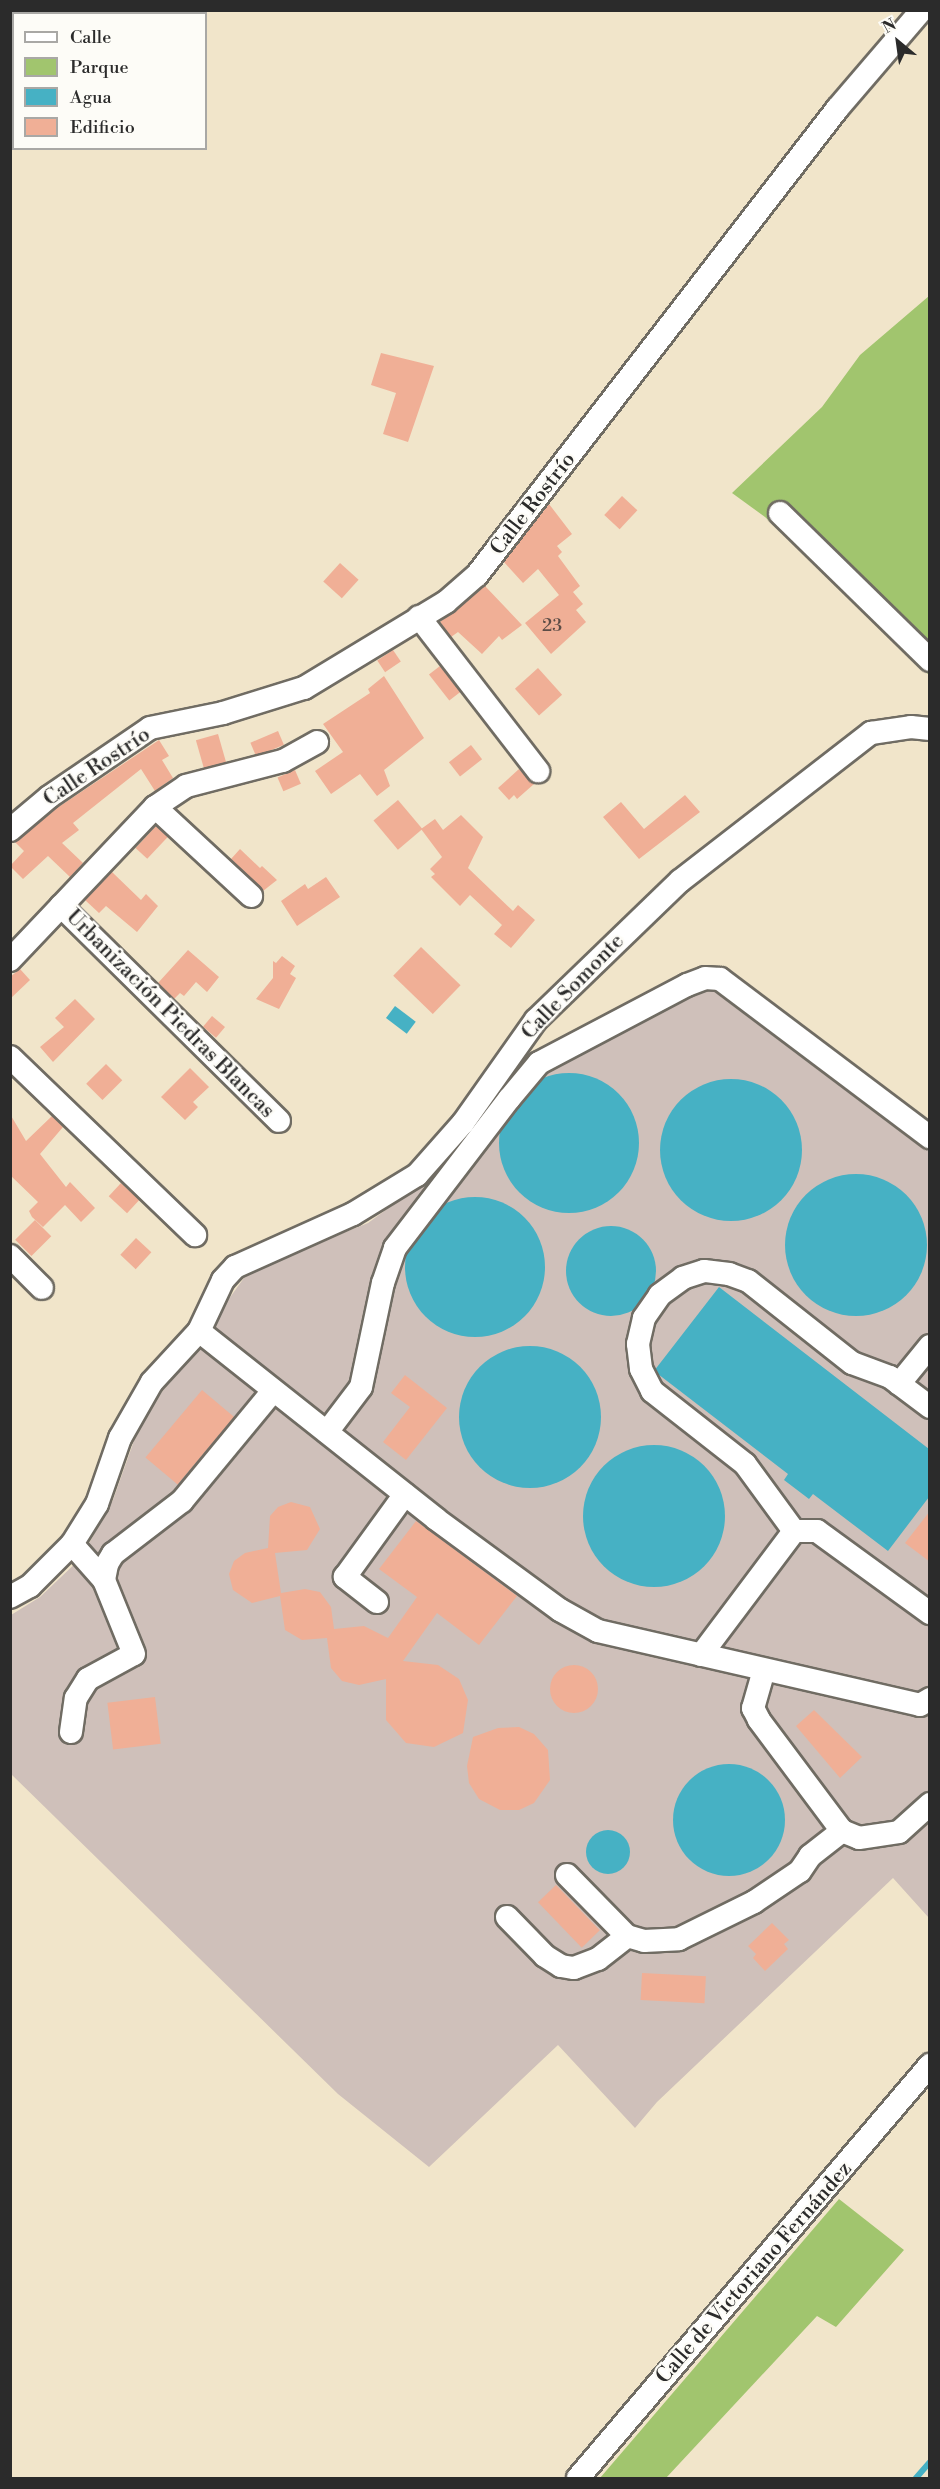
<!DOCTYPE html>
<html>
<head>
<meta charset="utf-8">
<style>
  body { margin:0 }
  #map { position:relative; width:940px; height:2489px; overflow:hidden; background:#f1e5ca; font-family:"Libre Bodoni",serif }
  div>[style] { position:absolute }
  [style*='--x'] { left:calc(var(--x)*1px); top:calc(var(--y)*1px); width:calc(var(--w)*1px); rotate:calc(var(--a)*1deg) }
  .industrial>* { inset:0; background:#cfc0ba }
  .green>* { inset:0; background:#a1c56e }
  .water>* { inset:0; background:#46b1c4; transform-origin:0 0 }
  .round { border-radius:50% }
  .stream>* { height:6px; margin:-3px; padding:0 3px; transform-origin:3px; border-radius:3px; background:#46b1c4 }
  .building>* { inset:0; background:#f0af96; transform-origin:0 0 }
  .roads { filter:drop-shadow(2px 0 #706c63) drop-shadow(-2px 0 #706c63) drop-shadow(0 2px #706c63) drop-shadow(0 -2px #706c63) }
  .minor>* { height:22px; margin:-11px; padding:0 11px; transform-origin:11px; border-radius:11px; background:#fff }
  span { translate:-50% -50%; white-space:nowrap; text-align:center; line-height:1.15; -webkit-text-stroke:4.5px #fdfcf7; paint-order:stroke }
  .number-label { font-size:18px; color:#5c4c46 }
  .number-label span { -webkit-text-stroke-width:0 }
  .street-label { font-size:21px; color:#2b2b2b }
  .frame { position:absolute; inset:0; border:12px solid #2b2b2b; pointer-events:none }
  .legend { position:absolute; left:12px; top:12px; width:195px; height:138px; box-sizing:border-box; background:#fdfcf7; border:2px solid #a9a8a5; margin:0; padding:8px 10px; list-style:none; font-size:18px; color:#2b2b2b }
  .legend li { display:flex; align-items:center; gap:12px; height:30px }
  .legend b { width:30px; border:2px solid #a9a8a5 }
  .north { position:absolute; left:868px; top:12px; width:60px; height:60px; -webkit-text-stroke:4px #fdfcf7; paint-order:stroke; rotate:331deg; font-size:16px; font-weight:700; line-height:24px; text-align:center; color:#2b2b2b }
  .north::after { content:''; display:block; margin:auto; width:21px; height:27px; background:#2b2b2b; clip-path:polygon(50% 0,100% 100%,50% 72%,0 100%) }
</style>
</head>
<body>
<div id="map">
  <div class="industrial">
    <div style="clip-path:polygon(701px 970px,929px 1125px,929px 1918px,893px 1878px,657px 2102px,635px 2128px,558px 2045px,429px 2167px,338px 2094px,11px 1774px,11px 1615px,40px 1597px,81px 1558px,113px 1500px,141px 1421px,249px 1271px,368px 1223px,424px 1182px,467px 1138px,525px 1057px)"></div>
  </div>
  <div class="green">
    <div style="clip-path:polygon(929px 296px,929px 675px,765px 517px,732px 493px,822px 407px,860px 355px)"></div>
    <div style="clip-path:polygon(839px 2199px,904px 2250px,836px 2327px,817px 2316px,666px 2478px,600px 2478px)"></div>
  </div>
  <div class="water">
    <div style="left:395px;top:1006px;width:26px;height:15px;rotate:37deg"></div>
    <div class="round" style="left:499px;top:1073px;width:140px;height:140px"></div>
    <div class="round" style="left:660px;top:1079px;width:142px;height:142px"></div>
    <div class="round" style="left:785px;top:1174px;width:142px;height:142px"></div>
    <div class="round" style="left:405px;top:1197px;width:140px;height:140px"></div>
    <div class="round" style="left:566px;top:1226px;width:90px;height:90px"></div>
    <div style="clip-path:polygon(719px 1287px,929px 1449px,929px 1497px,888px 1551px,813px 1494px,809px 1499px,784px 1480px,788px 1474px,654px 1371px)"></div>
    <div class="round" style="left:459px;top:1346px;width:142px;height:142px"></div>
    <div class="round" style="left:583px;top:1445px;width:142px;height:142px"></div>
    <div class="round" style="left:673px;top:1764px;width:112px;height:112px"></div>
    <div class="round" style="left:586px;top:1830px;width:44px;height:44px"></div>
  </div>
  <div class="stream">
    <div style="--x:916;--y:2478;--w:21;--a:-49"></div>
  </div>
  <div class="building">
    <div style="clip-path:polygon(381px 353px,434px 366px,408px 442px,383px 434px,396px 393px,371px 385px)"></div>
    <div style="left:622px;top:496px;width:21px;height:26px;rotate:43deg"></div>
    <div style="clip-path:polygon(549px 504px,572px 534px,557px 546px,562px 552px,558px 556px,580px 586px,573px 592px,583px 604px,576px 610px,586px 622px,551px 654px,525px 623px,559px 595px,538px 569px,523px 583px,504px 562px)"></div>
    <div style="left:340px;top:563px;width:25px;height:25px;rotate:42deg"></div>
    <div style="clip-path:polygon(485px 586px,522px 625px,502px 640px,499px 636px,482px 654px,458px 632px,451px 637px,440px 622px)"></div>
    <div style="left:393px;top:650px;width:14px;height:19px;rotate:56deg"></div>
    <div style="left:440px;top:666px;width:33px;height:14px;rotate:52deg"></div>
    <div style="left:538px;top:668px;width:36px;height:31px;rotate:48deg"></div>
    <div style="clip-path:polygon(384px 676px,424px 738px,384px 770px,390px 786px,377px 796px,360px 774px,331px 794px,315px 771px,343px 752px,323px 724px,370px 693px,368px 689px)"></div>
    <div style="left:278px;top:731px;width:15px;height:30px;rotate:67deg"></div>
    <div style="left:218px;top:734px;width:29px;height:23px;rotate:74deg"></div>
    <div style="clip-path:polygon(159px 740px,169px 756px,162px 760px,173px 778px,155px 791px,141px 769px,73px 823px,79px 830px,62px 843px,83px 863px,70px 877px,48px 856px,23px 879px,10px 866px,24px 851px,15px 842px,57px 808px)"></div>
    <div style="left:471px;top:745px;width:18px;height:28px;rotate:52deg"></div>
    <div style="clip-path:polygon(519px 769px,534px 784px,517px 799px,514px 795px,509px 800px,498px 788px)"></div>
    <div style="left:295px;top:770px;width:15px;height:19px;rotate:67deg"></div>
    <div style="clip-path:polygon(685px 795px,700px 812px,639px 859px,603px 817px,621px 802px,644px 829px)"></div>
    <div style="left:398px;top:800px;width:38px;height:32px;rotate:50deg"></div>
    <div style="clip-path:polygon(461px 815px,483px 837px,468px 868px,513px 911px,518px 905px,535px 920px,511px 948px,494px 934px,502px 925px,470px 895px,460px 906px,431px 877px,435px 874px,430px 869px,442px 857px,421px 829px,435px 819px,443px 830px)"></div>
    <div style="left:156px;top:826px;width:16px;height:30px;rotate:43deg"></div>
    <div style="clip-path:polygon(240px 849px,260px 868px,262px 866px,277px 880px,263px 891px,231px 859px)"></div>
    <div style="clip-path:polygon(112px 872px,141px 900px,146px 894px,158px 906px,137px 932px,106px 906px,99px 913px,85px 900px)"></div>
    <div style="clip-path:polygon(326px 877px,340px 897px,297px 926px,281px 901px,305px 884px,308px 889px)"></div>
    <div style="left:421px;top:947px;width:55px;height:40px;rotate:44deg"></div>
    <div style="clip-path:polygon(188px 950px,219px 977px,207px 992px,196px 982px,184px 996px,180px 993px,174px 999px,158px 983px)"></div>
    <div style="clip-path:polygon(282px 956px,295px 966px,290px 974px,296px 978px,279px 1009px,256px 999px,273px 978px,273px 961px,276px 963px)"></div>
    <div style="clip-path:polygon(20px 969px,30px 980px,10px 999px,10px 977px)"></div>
    <div style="clip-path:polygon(75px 999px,95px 1019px,53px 1062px,40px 1047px,64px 1027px,55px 1018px)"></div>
    <div style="left:212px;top:1016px;width:17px;height:14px;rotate:40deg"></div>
    <div style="left:106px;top:1064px;width:23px;height:28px;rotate:45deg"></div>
    <div style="clip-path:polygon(190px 1068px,209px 1087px,193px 1102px,198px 1107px,185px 1120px,161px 1097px)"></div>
    <div style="clip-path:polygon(10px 1114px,26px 1141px,52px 1116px,63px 1127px,40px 1154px,66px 1187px,70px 1182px,95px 1208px,81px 1222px,65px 1205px,43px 1227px,32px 1217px,29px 1211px,38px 1202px,10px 1175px)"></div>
    <div style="left:121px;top:1183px;width:25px;height:18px;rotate:43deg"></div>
    <div style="left:35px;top:1220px;width:23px;height:28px;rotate:45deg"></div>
    <div style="left:136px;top:1238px;width:21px;height:23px;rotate:43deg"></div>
    <div style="clip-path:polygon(405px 1375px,447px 1408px,406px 1460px,383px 1442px,410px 1407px,391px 1393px)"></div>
    <div style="left:202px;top:1390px;width:42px;height:88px;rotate:40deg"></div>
    <div style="clip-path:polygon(291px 1502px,310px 1507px,320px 1529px,307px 1550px,275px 1553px,281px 1593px,305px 1589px,320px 1592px,331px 1607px,334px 1629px,364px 1626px,388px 1638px,417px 1597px,379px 1569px,416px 1521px,517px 1596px,479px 1645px,437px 1613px,403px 1661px,438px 1665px,459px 1679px,468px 1700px,463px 1733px,434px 1747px,406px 1743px,386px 1720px,386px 1679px,359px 1685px,342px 1681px,331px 1668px,327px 1638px,302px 1640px,285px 1630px,280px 1596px,252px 1603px,233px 1590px,229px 1574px,234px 1561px,245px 1553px,268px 1548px,270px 1516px,278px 1507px)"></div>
    <div style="clip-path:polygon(930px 1511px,930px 1562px,905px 1543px)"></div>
    <div class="round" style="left:550px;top:1665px;width:48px;height:48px"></div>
    <div style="left:155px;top:1697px;width:47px;height:48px;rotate:83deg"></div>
    <div style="clip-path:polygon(814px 1710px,862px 1757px,840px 1778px,796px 1726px)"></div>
    <div style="clip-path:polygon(519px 1727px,534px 1734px,548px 1750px,550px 1780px,534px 1803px,519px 1810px,500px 1810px,479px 1799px,469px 1783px,467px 1766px,473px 1737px,498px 1728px)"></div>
    <div style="left:556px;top:1885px;width:63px;height:25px;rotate:46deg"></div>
    <div style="clip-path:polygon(772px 1923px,789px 1940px,784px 1944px,788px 1949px,765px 1971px,753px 1958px,756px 1954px,748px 1946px)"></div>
    <div style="left:642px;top:1973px;width:64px;height:27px;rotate:3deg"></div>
  </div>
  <div class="roads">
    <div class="minor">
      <div style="--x:780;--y:513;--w:210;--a:44.4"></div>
      <div style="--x:419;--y:617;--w:195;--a:52.3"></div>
      <div style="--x:155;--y:807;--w:131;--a:42.8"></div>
      <div style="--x:10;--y:830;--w:51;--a:-40.2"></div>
      <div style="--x:49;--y:797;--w:122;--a:-34.3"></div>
      <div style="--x:150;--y:728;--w:75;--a:-11.6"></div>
      <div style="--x:223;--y:713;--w:85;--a:-17.2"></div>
      <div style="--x:304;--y:688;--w:166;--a:-31.2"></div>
      <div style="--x:446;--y:602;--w:41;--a:-41.1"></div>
      <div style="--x:477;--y:575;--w:589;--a:-52.31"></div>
      <div style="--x:837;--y:109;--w:130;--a:-49.4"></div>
      <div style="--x:61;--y:906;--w:306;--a:44.6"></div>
      <div style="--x:10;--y:960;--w:211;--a:-46.5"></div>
      <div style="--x:155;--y:807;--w:37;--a:-34"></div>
      <div style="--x:186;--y:786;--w:100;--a:-14.5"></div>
      <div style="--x:283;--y:761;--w:39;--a:-29"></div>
      <div style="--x:10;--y:1057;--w:257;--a:43.9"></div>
      <div style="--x:10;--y:1256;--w:45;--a:45"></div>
      <div style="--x:199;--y:1331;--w:303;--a:38.4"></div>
      <div style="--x:436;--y:1519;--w:154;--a:36.3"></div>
      <div style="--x:560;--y:1610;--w:43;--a:28.9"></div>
      <div style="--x:598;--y:1631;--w:330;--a:12.9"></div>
      <div style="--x:920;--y:1705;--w:12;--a:-31"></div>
      <div style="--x:899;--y:1384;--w:49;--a:-50.8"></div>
      <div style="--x:930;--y:1407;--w:50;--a:-143.1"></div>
      <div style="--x:890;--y:1377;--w:40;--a:-159.8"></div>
      <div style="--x:852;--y:1363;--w:132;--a:-141.7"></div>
      <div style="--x:748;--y:1281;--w:20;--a:-160"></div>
      <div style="--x:729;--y:1274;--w:25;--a:-173"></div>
      <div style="--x:704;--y:1271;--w:22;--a:162"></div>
      <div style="--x:683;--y:1278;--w:29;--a:144"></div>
      <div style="--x:660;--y:1295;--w:28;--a:125"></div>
      <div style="--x:644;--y:1318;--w:27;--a:103"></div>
      <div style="--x:638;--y:1344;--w:25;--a:83"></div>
      <div style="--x:641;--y:1369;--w:25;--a:63"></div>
      <div style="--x:652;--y:1391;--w:118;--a:38.1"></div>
      <div style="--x:745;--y:1464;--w:83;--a:53.8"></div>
      <div style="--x:794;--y:1531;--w:23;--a:0"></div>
      <div style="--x:817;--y:1531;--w:140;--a:36"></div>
      <div style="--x:327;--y:1432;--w:56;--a:-52.9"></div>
      <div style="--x:361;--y:1387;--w:106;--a:-78.1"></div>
      <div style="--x:383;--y:1283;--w:37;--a:-71"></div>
      <div style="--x:395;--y:1248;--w:188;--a:-52.6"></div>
      <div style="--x:509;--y:1099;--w:47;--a:-50.2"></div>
      <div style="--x:539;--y:1063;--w:167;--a:-27.8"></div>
      <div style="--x:687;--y:985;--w:19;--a:-21"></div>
      <div style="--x:705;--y:978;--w:15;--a:4"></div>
      <div style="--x:720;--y:979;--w:263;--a:37"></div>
      <div style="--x:72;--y:1544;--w:48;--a:48.4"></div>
      <div style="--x:10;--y:1597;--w:23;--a:-29"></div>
      <div style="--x:30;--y:1586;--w:59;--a:-45"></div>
      <div style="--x:72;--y:1544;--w:47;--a:-58"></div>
      <div style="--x:97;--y:1504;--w:70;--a:-70.8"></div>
      <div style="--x:120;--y:1438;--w:64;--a:-60.3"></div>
      <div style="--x:152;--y:1382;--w:69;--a:-47.3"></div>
      <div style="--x:199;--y:1331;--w:56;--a:-64.8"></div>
      <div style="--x:223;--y:1280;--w:18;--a:-47"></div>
      <div style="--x:235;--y:1267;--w:129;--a:-24.2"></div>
      <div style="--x:353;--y:1214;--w:75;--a:-31.4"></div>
      <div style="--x:417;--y:1175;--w:69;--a:-48.5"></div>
      <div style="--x:463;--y:1123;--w:126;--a:-54.7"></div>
      <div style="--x:536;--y:1020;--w:200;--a:-44"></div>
      <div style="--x:680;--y:881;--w:242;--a:-37.8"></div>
      <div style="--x:871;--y:733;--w:40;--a:-8.5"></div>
      <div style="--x:911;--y:727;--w:19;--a:6"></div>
      <div style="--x:377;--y:1602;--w:41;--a:-142"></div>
      <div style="--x:345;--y:1577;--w:102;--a:-54.1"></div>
      <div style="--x:701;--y:1655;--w:155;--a:-53.1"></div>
      <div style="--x:764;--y:1670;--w:40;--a:106"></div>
      <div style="--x:753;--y:1708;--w:13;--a:63"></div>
      <div style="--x:759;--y:1720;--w:139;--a:53.2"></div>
      <div style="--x:842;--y:1831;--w:18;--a:22"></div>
      <div style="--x:859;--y:1838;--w:40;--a:-8.5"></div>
      <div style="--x:899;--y:1832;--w:42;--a:-42.1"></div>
      <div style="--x:71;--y:1732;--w:34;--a:-82"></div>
      <div style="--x:76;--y:1698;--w:22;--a:-58"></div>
      <div style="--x:88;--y:1679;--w:52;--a:-28.5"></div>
      <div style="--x:134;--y:1654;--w:80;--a:-112.1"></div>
      <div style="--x:104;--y:1580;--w:16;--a:-79"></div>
      <div style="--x:107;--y:1564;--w:12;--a:-59"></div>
      <div style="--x:113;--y:1554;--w:87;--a:-37.5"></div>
      <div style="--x:182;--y:1501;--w:143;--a:-50.4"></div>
      <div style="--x:567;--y:1875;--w:86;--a:45.5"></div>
      <div style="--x:627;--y:1936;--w:18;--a:16"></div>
      <div style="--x:644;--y:1941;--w:35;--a:-3"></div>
      <div style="--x:679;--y:1939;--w:84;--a:-26.3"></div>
      <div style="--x:754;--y:1902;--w:55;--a:-34"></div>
      <div style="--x:800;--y:1871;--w:18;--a:-56"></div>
      <div style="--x:810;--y:1856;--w:41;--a:-38"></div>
      <div style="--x:507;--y:1917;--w:54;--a:45.7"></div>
      <div style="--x:545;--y:1956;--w:19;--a:32"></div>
      <div style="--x:561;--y:1966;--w:13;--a:9"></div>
      <div style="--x:574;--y:1968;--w:26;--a:-21"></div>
      <div style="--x:598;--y:1959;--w:37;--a:-38"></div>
      <div style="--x:578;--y:2478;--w:543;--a:-49.56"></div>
    </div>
  </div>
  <div class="number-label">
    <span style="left:552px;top:626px">23</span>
  </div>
  <div class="street-label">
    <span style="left:533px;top:504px;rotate:-52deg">Calle Rostrío</span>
    <span style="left:97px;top:767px;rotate:-34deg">Calle Rostrío</span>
    <span style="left:573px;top:987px;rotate:-46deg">Calle Somonte</span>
    <span style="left:170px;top:1014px;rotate:45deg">Urbanización Piedras Blancas</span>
    <span style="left:754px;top:2273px;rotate:-49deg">Calle de Victoriano Fernández</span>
  </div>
  <div class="frame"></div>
  <ul class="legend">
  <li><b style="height:8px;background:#fff"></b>Calle</li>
  <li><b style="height:16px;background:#a1c56e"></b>Parque</li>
  <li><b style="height:16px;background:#46b1c4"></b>Agua</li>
  <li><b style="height:16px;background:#f0af96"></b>Edificio</li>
  </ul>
  <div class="north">N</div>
</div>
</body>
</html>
